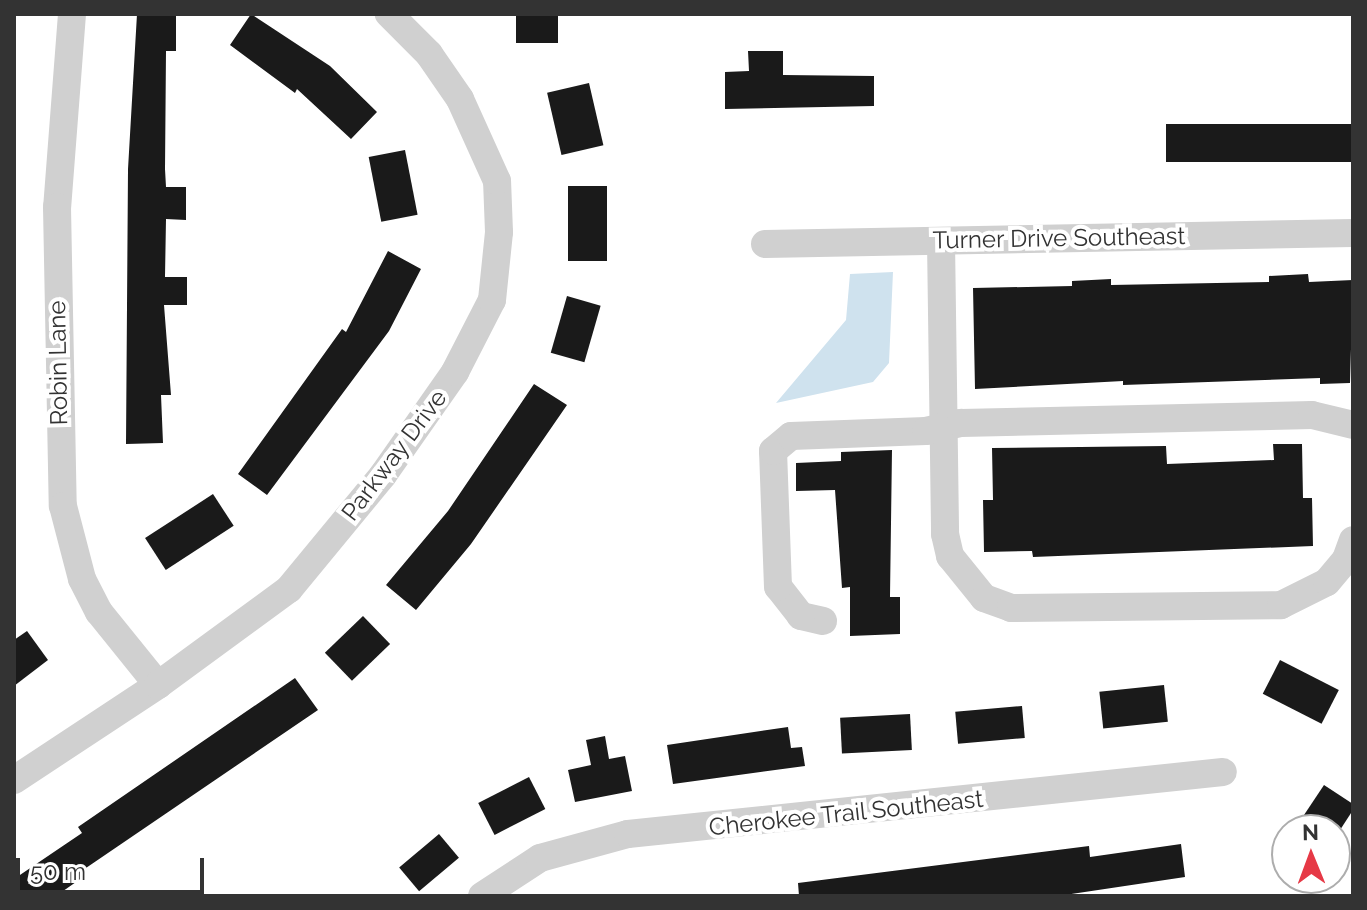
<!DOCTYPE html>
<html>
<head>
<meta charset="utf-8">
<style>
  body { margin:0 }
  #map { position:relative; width:1367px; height:910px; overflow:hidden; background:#fff; font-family:Raleway,sans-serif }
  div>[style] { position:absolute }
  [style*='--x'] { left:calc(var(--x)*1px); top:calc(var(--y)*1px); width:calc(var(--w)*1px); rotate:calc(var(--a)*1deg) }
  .water>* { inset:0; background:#cfe2ee }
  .building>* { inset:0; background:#1a1a1a; transform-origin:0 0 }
  .minor>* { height:28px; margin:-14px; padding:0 14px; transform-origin:14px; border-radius:14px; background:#d0d0d0 }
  span { translate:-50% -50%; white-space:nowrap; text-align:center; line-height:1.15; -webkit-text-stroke:8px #fff; paint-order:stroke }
  .street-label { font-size:24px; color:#333 }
  .frame { position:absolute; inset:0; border:16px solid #333; pointer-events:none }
  .north { position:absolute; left:1271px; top:814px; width:80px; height:80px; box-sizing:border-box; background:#fff; border:2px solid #adadad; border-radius:50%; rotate:359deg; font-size:22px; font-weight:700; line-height:32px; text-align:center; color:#333 }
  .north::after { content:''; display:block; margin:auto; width:28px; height:36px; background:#e63946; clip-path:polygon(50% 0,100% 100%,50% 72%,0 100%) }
  .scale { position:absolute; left:16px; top:858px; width:188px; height:36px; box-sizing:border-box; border:4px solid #333; border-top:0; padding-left:10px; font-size:24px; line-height:28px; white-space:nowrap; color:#333; -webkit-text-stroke:6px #fff; paint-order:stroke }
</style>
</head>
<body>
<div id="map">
  <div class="water">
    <div style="clip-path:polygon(893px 272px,889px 363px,873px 382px,776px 403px,846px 320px,850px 274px)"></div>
  </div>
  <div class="building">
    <div style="clip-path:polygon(137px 14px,176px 14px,176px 51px,166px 51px,165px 169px,166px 187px,186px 187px,186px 220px,166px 219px,165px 277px,187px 277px,187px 305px,164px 305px,171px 395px,161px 395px,163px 443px,126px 444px,128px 169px)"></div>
    <div style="clip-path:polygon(251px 14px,330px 66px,377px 112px,351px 139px,297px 89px,295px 93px,230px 45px)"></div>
    <div style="left:516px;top:14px;width:42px;height:29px"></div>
    <div style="clip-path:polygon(748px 51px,783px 51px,783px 75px,874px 76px,874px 106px,725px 109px,725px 72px,749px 71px)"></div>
    <div style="left:589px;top:83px;width:64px;height:43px;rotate:77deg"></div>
    <div style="left:1353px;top:124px;width:38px;height:187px;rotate:90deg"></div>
    <div style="left:405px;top:150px;width:66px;height:37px;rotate:79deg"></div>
    <div style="left:568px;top:186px;width:39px;height:75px"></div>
    <div style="clip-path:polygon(388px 251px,421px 269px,389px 331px,267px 495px,238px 474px,342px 329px,346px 332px)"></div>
    <div style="clip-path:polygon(1308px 274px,1309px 282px,1353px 280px,1350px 383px,1320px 384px,1320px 378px,1123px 385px,1123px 381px,975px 389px,973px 288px,1072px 286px,1072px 281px,1111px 279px,1111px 285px,1269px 282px,1269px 276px)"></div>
    <div style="left:567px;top:296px;width:35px;height:59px;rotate:16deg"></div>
    <div style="clip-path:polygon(534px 384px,567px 405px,471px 544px,416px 610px,386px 585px,448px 511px)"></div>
    <div style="clip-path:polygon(1273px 444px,1302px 444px,1303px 498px,1312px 498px,1313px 546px,1033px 557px,1032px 551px,984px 552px,983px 500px,993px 500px,992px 448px,1166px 446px,1167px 464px,1274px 460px)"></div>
    <div style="clip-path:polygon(892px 450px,890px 597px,900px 597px,900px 634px,850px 636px,850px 587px,842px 588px,835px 490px,796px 491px,796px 463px,841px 461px,841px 452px)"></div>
    <div style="left:213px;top:494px;width:38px;height:81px;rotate:57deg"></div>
    <div style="left:363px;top:616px;width:39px;height:53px;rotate:46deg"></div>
    <div style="clip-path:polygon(27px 631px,48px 660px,14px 686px,14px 640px)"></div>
    <div style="left:1280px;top:660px;width:66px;height:38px;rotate:27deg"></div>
    <div style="clip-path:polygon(295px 678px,318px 710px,83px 870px,86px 875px,56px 896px,14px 896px,14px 879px,82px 833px,78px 827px)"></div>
    <div style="left:1164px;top:685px;width:37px;height:65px;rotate:84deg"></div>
    <div style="left:1022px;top:706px;width:32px;height:67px;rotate:85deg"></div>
    <div style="left:910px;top:714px;width:36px;height:70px;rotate:87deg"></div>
    <div style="clip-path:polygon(788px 727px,791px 748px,802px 747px,805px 766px,673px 784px,667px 745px)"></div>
    <div style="clip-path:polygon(605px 736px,609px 759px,625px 756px,632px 791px,575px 802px,568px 770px,591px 765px,586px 740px)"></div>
    <div style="left:529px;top:777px;width:36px;height:57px;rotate:63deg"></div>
    <div style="clip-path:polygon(1324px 785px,1353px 804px,1353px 810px,1340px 830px,1294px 830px)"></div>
    <div style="left:439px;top:834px;width:31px;height:52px;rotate:50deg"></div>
    <div style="clip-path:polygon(1181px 844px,1185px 877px,1058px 896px,799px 896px,798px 883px,1089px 846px,1090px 857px)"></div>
  </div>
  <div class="minor">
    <div style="--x:72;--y:14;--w:194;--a:94.4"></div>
    <div style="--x:57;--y:207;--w:299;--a:88.9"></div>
    <div style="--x:63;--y:506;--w:75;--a:75.4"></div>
    <div style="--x:82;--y:579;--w:37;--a:63"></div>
    <div style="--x:99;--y:612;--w:94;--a:51.1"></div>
    <div style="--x:941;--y:241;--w:293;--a:89.2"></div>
    <div style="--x:945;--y:534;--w:23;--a:77"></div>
    <div style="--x:950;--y:556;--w:54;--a:51"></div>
    <div style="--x:984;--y:598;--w:29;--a:20"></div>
    <div style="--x:1011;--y:608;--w:270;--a:-0.6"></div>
    <div style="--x:1281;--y:605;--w:51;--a:-26.6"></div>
    <div style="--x:1327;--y:582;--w:30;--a:-50"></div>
    <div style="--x:1346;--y:559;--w:20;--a:-70"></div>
    <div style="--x:765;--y:244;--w:588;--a:-1.07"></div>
    <div style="--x:823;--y:621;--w:23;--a:-167"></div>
    <div style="--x:801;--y:616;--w:37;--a:-128"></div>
    <div style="--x:778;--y:587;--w:136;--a:-92.1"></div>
    <div style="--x:773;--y:451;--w:23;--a:-40"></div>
    <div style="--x:791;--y:436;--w:135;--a:-2.1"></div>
    <div style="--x:926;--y:431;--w:36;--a:-13"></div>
    <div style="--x:961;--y:423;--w:351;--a:-1.3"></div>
    <div style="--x:1312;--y:415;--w:42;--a:13.7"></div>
    <div style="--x:14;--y:780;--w:173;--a:-33.4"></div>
    <div style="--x:158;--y:685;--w:162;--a:-36.2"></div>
    <div style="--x:289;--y:589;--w:148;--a:-50.5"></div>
    <div style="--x:383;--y:475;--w:126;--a:-55"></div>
    <div style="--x:455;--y:372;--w:81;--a:-62.8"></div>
    <div style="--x:492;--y:300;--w:68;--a:-84.1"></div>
    <div style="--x:499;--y:232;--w:51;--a:-92.2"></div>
    <div style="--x:497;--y:181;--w:90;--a:-114.3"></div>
    <div style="--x:460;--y:99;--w:55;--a:-124.6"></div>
    <div style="--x:429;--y:54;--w:57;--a:-135"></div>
    <div style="--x:482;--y:896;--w:69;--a:-33.2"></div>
    <div style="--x:540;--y:858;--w:91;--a:-15.3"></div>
    <div style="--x:628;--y:834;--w:598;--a:-5.95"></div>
  </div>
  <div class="street-label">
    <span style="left:1059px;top:238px;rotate:-1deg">Turner Drive Southeast</span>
    <span style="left:58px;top:363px;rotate:-91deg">Robin Lane</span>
    <span style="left:394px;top:455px;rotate:-53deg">Parkway Drive</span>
    <span style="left:846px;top:813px;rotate:-6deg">Cherokee Trail Southeast</span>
  </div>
  <div class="frame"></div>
  <div class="north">N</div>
  <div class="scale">50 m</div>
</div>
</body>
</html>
